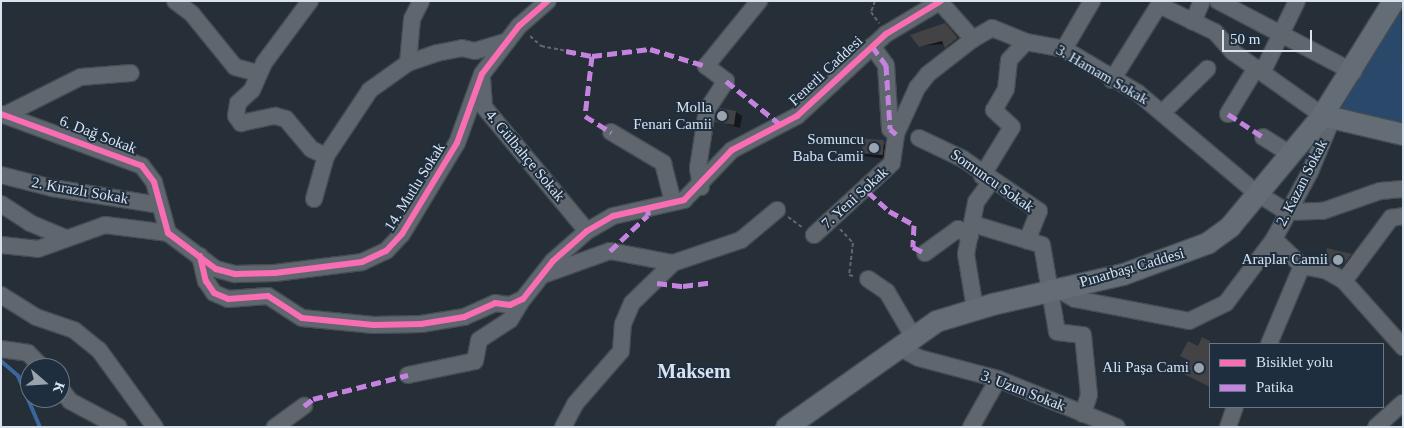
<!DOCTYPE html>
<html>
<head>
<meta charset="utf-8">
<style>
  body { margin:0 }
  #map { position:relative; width:1404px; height:428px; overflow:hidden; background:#262e37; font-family:"Times New Roman",serif }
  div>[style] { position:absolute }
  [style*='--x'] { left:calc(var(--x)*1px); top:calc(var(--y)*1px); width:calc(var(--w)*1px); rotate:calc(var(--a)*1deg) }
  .green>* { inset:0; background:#2a4869 }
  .shadow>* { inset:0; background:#0007; transform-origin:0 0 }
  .stream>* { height:4px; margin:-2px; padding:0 2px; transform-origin:2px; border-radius:2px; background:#37679d }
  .building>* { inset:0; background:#434345; transform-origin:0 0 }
  .path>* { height:2px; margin-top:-1px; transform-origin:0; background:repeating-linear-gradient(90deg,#61676e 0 4px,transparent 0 6.5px) }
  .roads { filter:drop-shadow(1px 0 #444c54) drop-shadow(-1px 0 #444c54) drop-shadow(0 1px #444c54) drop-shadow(0 -1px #444c54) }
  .minor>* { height:16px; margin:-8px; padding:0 8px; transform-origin:8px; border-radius:8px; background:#60666e }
  .major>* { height:21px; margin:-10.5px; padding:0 10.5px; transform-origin:10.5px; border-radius:10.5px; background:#646c76 }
  .quiet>* { height:5px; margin-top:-2.5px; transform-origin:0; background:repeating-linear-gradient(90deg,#c483df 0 10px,transparent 0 15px) }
  .cycleway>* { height:6px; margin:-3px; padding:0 3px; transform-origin:3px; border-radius:3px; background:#f96db3 }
  .dots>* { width:14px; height:14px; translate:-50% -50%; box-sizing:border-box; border:2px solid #1e2e3f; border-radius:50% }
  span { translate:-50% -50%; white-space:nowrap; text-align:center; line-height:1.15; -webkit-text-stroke:4px #1e2e3f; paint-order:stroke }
  .street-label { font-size:15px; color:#d9e3ee }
  .poi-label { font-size:15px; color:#d9e3ee }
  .right { translate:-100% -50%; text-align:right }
  .district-label { font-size:20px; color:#d9e3ee; font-weight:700 }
  .frame { position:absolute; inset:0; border:2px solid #d9e3ee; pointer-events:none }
  .legend { position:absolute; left:1209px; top:343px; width:175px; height:65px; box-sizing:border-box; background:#1e2e3f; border:1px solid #697685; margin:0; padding:6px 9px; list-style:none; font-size:15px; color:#d9e3ee }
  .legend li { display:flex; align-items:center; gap:10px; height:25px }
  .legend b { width:25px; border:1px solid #697685 }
  .north { position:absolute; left:20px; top:358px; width:50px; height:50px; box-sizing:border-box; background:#1e2e3f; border:1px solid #697685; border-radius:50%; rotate:109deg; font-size:14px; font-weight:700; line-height:20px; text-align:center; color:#d9e3ee }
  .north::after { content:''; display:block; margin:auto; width:18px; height:22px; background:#9aa4ae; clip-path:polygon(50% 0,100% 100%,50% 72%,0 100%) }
  .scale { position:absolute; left:1222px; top:30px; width:90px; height:22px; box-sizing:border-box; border:2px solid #d9e3ee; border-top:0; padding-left:6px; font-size:15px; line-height:18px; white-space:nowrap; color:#d9e3ee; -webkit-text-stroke:4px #1e2e3f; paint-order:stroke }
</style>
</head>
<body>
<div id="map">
  <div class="green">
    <div style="clip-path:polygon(1401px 1px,1403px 125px,1339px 112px)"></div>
  </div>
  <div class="shadow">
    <div style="clip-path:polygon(945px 24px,962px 41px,951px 50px,945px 44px,920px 46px)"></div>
    <div style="clip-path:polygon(736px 112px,742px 116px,740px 128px,717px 121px)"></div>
    <div style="left:864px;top:142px;width:26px;height:14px;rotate:7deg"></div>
    <div style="clip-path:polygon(1328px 250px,1352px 255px,1358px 258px,1348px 271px,1333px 264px)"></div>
    <div style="clip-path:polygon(1203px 339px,1214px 344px,1210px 344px,1210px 386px,1192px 377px)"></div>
  </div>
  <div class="stream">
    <div style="--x:1;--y:361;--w:23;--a:41"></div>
    <div style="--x:18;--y:376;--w:56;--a:66.7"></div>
  </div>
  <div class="building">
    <div style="clip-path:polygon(945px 23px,958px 38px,945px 48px,942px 41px,919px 47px,910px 35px)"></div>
    <div style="clip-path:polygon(720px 108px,736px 111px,734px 125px,715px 122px)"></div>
    <div style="left:884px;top:140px;width:15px;height:21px;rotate:94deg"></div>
    <div style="clip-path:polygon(1327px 248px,1352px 254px,1341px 268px,1325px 260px)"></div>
    <div style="clip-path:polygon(1202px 337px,1210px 341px,1210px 387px,1184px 374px,1190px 361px,1180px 356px,1188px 341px,1198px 346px)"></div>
  </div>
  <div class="path">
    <div style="--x:875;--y:1;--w:12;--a:110"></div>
    <div style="--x:871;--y:12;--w:14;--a:54"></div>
    <div style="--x:530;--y:36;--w:15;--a:42"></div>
    <div style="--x:541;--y:46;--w:25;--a:11"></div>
    <div style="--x:788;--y:217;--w:17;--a:36"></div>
    <div style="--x:840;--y:229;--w:19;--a:47"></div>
    <div style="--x:853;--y:243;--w:32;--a:97"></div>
    <div style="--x:849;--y:275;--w:4;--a:14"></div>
  </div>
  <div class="roads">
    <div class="minor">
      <div style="--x:175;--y:1;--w:21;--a:37"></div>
      <div style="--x:192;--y:14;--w:68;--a:50.9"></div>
      <div style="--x:235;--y:67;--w:24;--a:15"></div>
      <div style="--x:310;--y:1;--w:77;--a:126.6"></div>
      <div style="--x:264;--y:63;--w:30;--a:114"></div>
      <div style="--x:252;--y:90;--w:19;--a:137"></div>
      <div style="--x:238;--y:103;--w:13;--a:99"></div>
      <div style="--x:236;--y:116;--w:9;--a:54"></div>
      <div style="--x:241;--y:123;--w:35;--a:-12"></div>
      <div style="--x:275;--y:116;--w:11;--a:15"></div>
      <div style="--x:286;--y:119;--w:39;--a:50"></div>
      <div style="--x:311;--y:149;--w:17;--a:25"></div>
      <div style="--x:1218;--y:1;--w:153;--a:27.7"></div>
      <div style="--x:940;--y:2;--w:50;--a:48.3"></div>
      <div style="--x:973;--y:39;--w:22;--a:-30"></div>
      <div style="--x:992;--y:28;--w:37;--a:22"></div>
      <div style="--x:1026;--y:42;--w:39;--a:10"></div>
      <div style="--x:1064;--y:49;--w:86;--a:30.7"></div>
      <div style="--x:1138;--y:93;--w:153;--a:40.2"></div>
      <div style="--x:1255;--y:192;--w:38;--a:32"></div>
      <div style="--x:1287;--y:212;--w:36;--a:-2"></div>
      <div style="--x:1323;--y:211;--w:60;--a:-19.3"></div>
      <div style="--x:1380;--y:191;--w:23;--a:-5"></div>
      <div style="--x:1193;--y:22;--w:23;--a:-67"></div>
      <div style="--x:872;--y:46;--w:24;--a:54"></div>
      <div style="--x:886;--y:65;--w:64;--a:86.4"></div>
      <div style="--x:890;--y:129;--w:8;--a:40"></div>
      <div style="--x:1064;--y:49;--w:56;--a:-59.7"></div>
      <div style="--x:408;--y:63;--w:44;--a:-84.8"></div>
      <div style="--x:412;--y:19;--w:20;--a:-63"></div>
      <div style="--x:1263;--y:71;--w:78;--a:-64.1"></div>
      <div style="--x:482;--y:78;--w:29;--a:86"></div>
      <div style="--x:484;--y:107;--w:161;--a:50.3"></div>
      <div style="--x:1112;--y:80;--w:89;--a:-57.9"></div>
      <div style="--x:1159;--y:5;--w:62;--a:25.7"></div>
      <div style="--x:1215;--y:32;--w:27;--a:48"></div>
      <div style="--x:1233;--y:52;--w:109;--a:35.3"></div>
      <div style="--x:1163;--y:112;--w:62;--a:-44.3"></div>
      <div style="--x:1;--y:114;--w:150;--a:20.2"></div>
      <div style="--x:142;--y:166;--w:20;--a:53"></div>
      <div style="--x:154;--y:182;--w:53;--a:74.6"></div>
      <div style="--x:168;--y:233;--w:60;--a:36.9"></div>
      <div style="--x:216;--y:269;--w:20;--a:15"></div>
      <div style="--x:235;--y:274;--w:40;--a:-1.4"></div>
      <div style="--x:275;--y:273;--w:88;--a:-7.2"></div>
      <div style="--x:362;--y:262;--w:26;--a:-25"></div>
      <div style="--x:386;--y:251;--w:23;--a:-47"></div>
      <div style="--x:402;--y:234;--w:106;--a:-58.9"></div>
      <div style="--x:457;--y:143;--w:73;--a:-70.1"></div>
      <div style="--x:482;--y:74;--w:61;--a:-52.4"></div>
      <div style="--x:519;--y:26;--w:38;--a:-41"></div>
      <div style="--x:1228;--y:114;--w:54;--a:-58.7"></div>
      <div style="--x:5;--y:115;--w:85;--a:-26.6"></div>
      <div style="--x:81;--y:77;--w:50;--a:-4.6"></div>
      <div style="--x:611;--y:132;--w:61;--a:30.8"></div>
      <div style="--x:663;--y:163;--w:40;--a:75.6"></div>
      <div style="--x:1263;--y:137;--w:32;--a:32"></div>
      <div style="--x:919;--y:138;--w:49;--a:25.5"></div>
      <div style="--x:963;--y:159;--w:92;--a:34.4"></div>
      <div style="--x:1039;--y:211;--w:32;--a:112"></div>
      <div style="--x:1;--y:175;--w:53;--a:14.3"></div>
      <div style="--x:52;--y:188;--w:108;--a:9"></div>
      <div style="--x:982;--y:176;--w:57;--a:-58.5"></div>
      <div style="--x:1012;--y:127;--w:25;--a:-137"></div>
      <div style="--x:994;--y:110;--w:24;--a:-60"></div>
      <div style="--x:1006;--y:89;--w:29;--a:-84"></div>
      <div style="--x:1009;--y:60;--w:25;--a:-47"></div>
      <div style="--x:701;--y:187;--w:19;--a:-99"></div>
      <div style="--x:698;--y:168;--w:59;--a:-81.2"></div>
      <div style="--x:707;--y:110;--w:35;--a:-57"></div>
      <div style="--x:726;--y:81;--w:25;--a:-143"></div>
      <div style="--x:706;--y:66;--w:84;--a:-50.8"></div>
      <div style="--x:314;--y:199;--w:45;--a:-74.4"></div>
      <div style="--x:326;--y:156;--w:79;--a:-56.3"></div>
      <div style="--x:370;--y:90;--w:47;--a:-35.4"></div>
      <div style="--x:408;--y:63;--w:31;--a:-19"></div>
      <div style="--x:437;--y:53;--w:25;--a:-11"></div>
      <div style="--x:462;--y:48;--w:13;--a:13"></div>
      <div style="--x:475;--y:51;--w:34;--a:-17"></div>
      <div style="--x:1;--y:204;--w:35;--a:33"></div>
      <div style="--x:30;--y:223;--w:39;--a:23"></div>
      <div style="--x:973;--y:224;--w:72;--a:16.9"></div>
      <div style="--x:1042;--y:245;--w:88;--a:80.2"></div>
      <div style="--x:1057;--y:332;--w:26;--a:7"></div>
      <div style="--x:1083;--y:335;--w:60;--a:84.3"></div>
      <div style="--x:1089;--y:395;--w:20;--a:108"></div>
      <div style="--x:814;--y:235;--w:106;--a:-42.7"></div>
      <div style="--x:892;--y:163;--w:29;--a:-82"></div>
      <div style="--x:896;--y:134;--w:51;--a:-65.5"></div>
      <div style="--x:917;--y:88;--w:18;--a:-52"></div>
      <div style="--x:928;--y:74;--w:57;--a:-37.9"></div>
      <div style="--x:1274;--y:239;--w:39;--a:44"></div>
      <div style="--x:1;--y:245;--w:37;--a:6"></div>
      <div style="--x:38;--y:249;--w:71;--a:-19.7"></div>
      <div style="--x:105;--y:225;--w:64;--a:7.2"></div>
      <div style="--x:925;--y:253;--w:41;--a:-36"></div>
      <div style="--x:958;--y:229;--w:14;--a:30"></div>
      <div style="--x:200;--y:256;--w:26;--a:77"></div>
      <div style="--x:206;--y:281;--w:14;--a:56"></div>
      <div style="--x:214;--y:293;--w:15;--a:23"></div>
      <div style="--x:228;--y:299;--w:40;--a:-4.3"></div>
      <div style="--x:268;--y:296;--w:40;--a:32.9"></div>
      <div style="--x:302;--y:318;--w:72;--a:5.6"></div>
      <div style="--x:374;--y:325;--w:47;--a:-1.2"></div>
      <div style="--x:421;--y:324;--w:44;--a:-9.2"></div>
      <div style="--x:464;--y:317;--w:34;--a:-24"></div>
      <div style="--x:495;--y:303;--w:15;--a:8"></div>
      <div style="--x:510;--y:305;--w:14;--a:-25"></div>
      <div style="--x:523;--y:299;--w:48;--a:-51.7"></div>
      <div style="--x:553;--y:261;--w:45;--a:-41.4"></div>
      <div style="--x:587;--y:231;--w:30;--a:-30"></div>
      <div style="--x:613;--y:216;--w:73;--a:-12.7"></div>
      <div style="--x:684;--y:200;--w:69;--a:-46.2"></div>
      <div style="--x:732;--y:150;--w:73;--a:-27.6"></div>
      <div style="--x:797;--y:116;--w:121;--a:-42.7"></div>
      <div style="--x:886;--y:34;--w:64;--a:-31"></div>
      <div style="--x:1302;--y:266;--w:25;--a:11"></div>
      <div style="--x:1327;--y:271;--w:20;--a:30"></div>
      <div style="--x:1344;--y:281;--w:89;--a:48.2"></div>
      <div style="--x:543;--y:275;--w:71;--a:-19.7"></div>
      <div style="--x:610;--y:251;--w:64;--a:10.8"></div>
      <div style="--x:673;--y:263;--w:72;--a:-18.7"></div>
      <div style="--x:741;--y:240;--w:47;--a:-39.8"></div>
      <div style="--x:868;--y:279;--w:23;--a:34"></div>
      <div style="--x:887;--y:292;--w:53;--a:59.6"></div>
      <div style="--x:1344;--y:281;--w:79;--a:-53.3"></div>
      <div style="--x:1391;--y:218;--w:12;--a:-9"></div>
      <div style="--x:1057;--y:289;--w:21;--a:29"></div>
      <div style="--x:1075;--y:299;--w:116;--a:10.9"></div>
      <div style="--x:1189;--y:321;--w:41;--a:-25.9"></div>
      <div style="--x:1226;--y:303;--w:80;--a:-53.1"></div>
      <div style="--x:1274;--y:239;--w:76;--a:-61.8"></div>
      <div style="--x:1310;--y:172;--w:57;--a:-67.5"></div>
      <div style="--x:1;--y:295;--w:41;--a:32.2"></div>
      <div style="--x:36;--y:317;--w:40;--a:18.9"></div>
      <div style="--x:74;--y:330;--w:32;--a:39"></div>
      <div style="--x:99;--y:350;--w:95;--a:54"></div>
      <div style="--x:975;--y:309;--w:56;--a:-99.3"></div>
      <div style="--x:966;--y:254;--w:53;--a:-79.1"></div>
      <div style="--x:976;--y:202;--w:26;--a:-54"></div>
      <div style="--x:1269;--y:344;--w:85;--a:-67.1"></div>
      <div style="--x:900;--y:348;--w:21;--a:28"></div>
      <div style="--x:919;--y:358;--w:82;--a:14.9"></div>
      <div style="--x:998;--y:379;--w:128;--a:22"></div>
      <div style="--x:1;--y:349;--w:27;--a:8"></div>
      <div style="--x:28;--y:353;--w:21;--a:45"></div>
      <div style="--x:408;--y:375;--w:68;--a:-11.8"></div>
      <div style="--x:475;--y:361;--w:21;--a:-79"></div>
      <div style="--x:479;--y:340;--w:37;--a:-33"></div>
      <div style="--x:510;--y:320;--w:23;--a:-59"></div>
      <div style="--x:60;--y:388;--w:16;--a:52"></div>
      <div style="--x:70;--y:401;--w:55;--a:28"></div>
      <div style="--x:275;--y:427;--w:36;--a:-36"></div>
      <div style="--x:563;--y:427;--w:26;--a:-62"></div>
      <div style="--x:575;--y:404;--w:70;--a:-49"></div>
      <div style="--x:621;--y:351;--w:27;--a:-86"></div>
      <div style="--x:623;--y:324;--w:23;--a:-67"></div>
      <div style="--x:632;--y:303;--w:57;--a:-44.3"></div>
      <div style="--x:971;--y:427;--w:55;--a:-60.6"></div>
      <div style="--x:1228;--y:427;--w:21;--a:-71"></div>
      <div style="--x:1376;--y:427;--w:36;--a:-42"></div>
    </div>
    <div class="major">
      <div style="--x:1322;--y:115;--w:83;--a:13.2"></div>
      <div style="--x:786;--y:427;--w:184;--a:-35.2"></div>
      <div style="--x:936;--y:321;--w:59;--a:-16.9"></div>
      <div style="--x:992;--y:304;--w:134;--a:-12.9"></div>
      <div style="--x:1123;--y:274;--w:90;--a:-20.3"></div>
      <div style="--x:1207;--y:243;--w:29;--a:-36"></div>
      <div style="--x:1230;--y:226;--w:144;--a:-50.3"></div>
      <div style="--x:1322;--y:115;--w:134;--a:-58.1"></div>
    </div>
  </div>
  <div class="quiet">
    <div style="--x:872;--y:46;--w:24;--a:54"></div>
    <div style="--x:886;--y:65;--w:64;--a:86.4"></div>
    <div style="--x:890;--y:129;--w:8;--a:40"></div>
    <div style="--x:566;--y:51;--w:26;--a:11"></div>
    <div style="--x:592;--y:56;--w:58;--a:-6.9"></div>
    <div style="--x:650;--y:49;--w:59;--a:16.9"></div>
    <div style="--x:592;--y:56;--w:60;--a:96.7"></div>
    <div style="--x:585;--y:116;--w:31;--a:32"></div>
    <div style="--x:726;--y:81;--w:70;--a:38.7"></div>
    <div style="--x:1228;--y:114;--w:42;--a:33.3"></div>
    <div style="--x:876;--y:181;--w:14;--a:126"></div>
    <div style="--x:868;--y:192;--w:28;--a:42"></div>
    <div style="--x:889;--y:211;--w:29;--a:29"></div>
    <div style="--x:914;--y:225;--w:22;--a:93"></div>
    <div style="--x:913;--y:247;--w:13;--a:27"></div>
    <div style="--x:610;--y:251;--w:52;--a:-43.5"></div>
    <div style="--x:648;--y:215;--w:8;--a:-90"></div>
    <div style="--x:657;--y:283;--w:26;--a:7"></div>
    <div style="--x:683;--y:286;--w:26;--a:-7"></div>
    <div style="--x:304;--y:406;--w:11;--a:-38"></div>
    <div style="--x:313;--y:399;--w:98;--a:-14.2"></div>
  </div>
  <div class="cycleway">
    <div style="--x:1;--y:114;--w:150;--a:20.2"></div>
    <div style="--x:142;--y:166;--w:20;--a:53"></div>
    <div style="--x:154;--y:182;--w:53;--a:74.6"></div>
    <div style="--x:168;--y:233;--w:60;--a:36.9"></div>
    <div style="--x:216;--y:269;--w:20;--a:15"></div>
    <div style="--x:235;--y:274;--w:40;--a:-1.4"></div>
    <div style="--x:275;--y:273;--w:88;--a:-7.2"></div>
    <div style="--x:362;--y:262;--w:26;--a:-25"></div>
    <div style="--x:386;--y:251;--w:23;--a:-47"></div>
    <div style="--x:402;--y:234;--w:106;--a:-58.9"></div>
    <div style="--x:457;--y:143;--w:73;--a:-70.1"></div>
    <div style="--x:482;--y:74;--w:61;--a:-52.4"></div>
    <div style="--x:519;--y:26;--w:38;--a:-41"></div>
    <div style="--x:200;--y:256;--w:26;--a:77"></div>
    <div style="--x:206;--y:281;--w:14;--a:56"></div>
    <div style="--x:214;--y:293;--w:15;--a:23"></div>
    <div style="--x:228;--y:299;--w:40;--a:-4.3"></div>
    <div style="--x:268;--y:296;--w:40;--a:32.9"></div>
    <div style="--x:302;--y:318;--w:72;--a:5.6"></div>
    <div style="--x:374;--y:325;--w:47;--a:-1.2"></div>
    <div style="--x:421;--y:324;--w:44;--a:-9.2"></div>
    <div style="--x:464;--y:317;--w:34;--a:-24"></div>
    <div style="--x:495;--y:303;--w:15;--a:8"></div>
    <div style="--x:510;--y:305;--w:14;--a:-25"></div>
    <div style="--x:523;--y:299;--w:48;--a:-51.7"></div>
    <div style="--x:553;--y:261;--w:45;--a:-41.4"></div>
    <div style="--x:587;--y:231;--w:30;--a:-30"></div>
    <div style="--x:613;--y:216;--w:73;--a:-12.7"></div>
    <div style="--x:684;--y:200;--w:69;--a:-46.2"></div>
    <div style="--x:732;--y:150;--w:73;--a:-27.6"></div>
    <div style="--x:797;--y:116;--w:121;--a:-42.7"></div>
    <div style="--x:886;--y:34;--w:64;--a:-31"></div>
  </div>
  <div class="dots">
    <div style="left:722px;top:116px;background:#9aa4ae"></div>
    <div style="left:874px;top:148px;background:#9aa4ae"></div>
    <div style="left:1338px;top:260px;background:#9aa4ae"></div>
    <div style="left:1199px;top:368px;background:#9aa4ae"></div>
  </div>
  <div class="street-label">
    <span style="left:826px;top:71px;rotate:-43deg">Fenerli Caddesi</span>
    <span style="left:1102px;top:75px;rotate:30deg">3. Hamam Sokak</span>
    <span style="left:98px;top:135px;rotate:21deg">6. Dağ Sokak</span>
    <span style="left:525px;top:156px;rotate:50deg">4. Gülbahçe Sokak</span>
    <span style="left:992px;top:181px;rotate:35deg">Somuncu Sokak</span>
    <span style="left:1302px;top:183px;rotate:-63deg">2. Kazan Sokak</span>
    <span style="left:415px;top:187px;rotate:-58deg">14. Mutlu Sokak</span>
    <span style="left:80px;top:191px;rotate:10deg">2. Kırazlı Sokak</span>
    <span style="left:855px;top:198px;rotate:-42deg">7. Yeni Sokak</span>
    <span style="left:1132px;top:268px;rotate:-16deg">Pınarbaşı Caddesi</span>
    <span style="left:1023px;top:391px;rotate:21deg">3. Uzun Sokak</span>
  </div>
  <div class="poi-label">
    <span class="right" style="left:712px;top:116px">Molla<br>Fenari Camii</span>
    <span class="right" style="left:864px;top:148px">Somuncu<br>Baba Camii</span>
    <span class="right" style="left:1328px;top:260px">Araplar Camii</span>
    <span class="right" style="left:1189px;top:368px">Ali Paşa Cami</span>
  </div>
  <div class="district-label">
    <span style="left:694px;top:371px">Maksem</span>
  </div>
  <div class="frame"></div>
  <ul class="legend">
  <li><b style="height:6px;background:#f96db3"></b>Bisiklet yolu</li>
  <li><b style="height:6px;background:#c483df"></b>Patika</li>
  </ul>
  <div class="north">K</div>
  <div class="scale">50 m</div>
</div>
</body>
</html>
